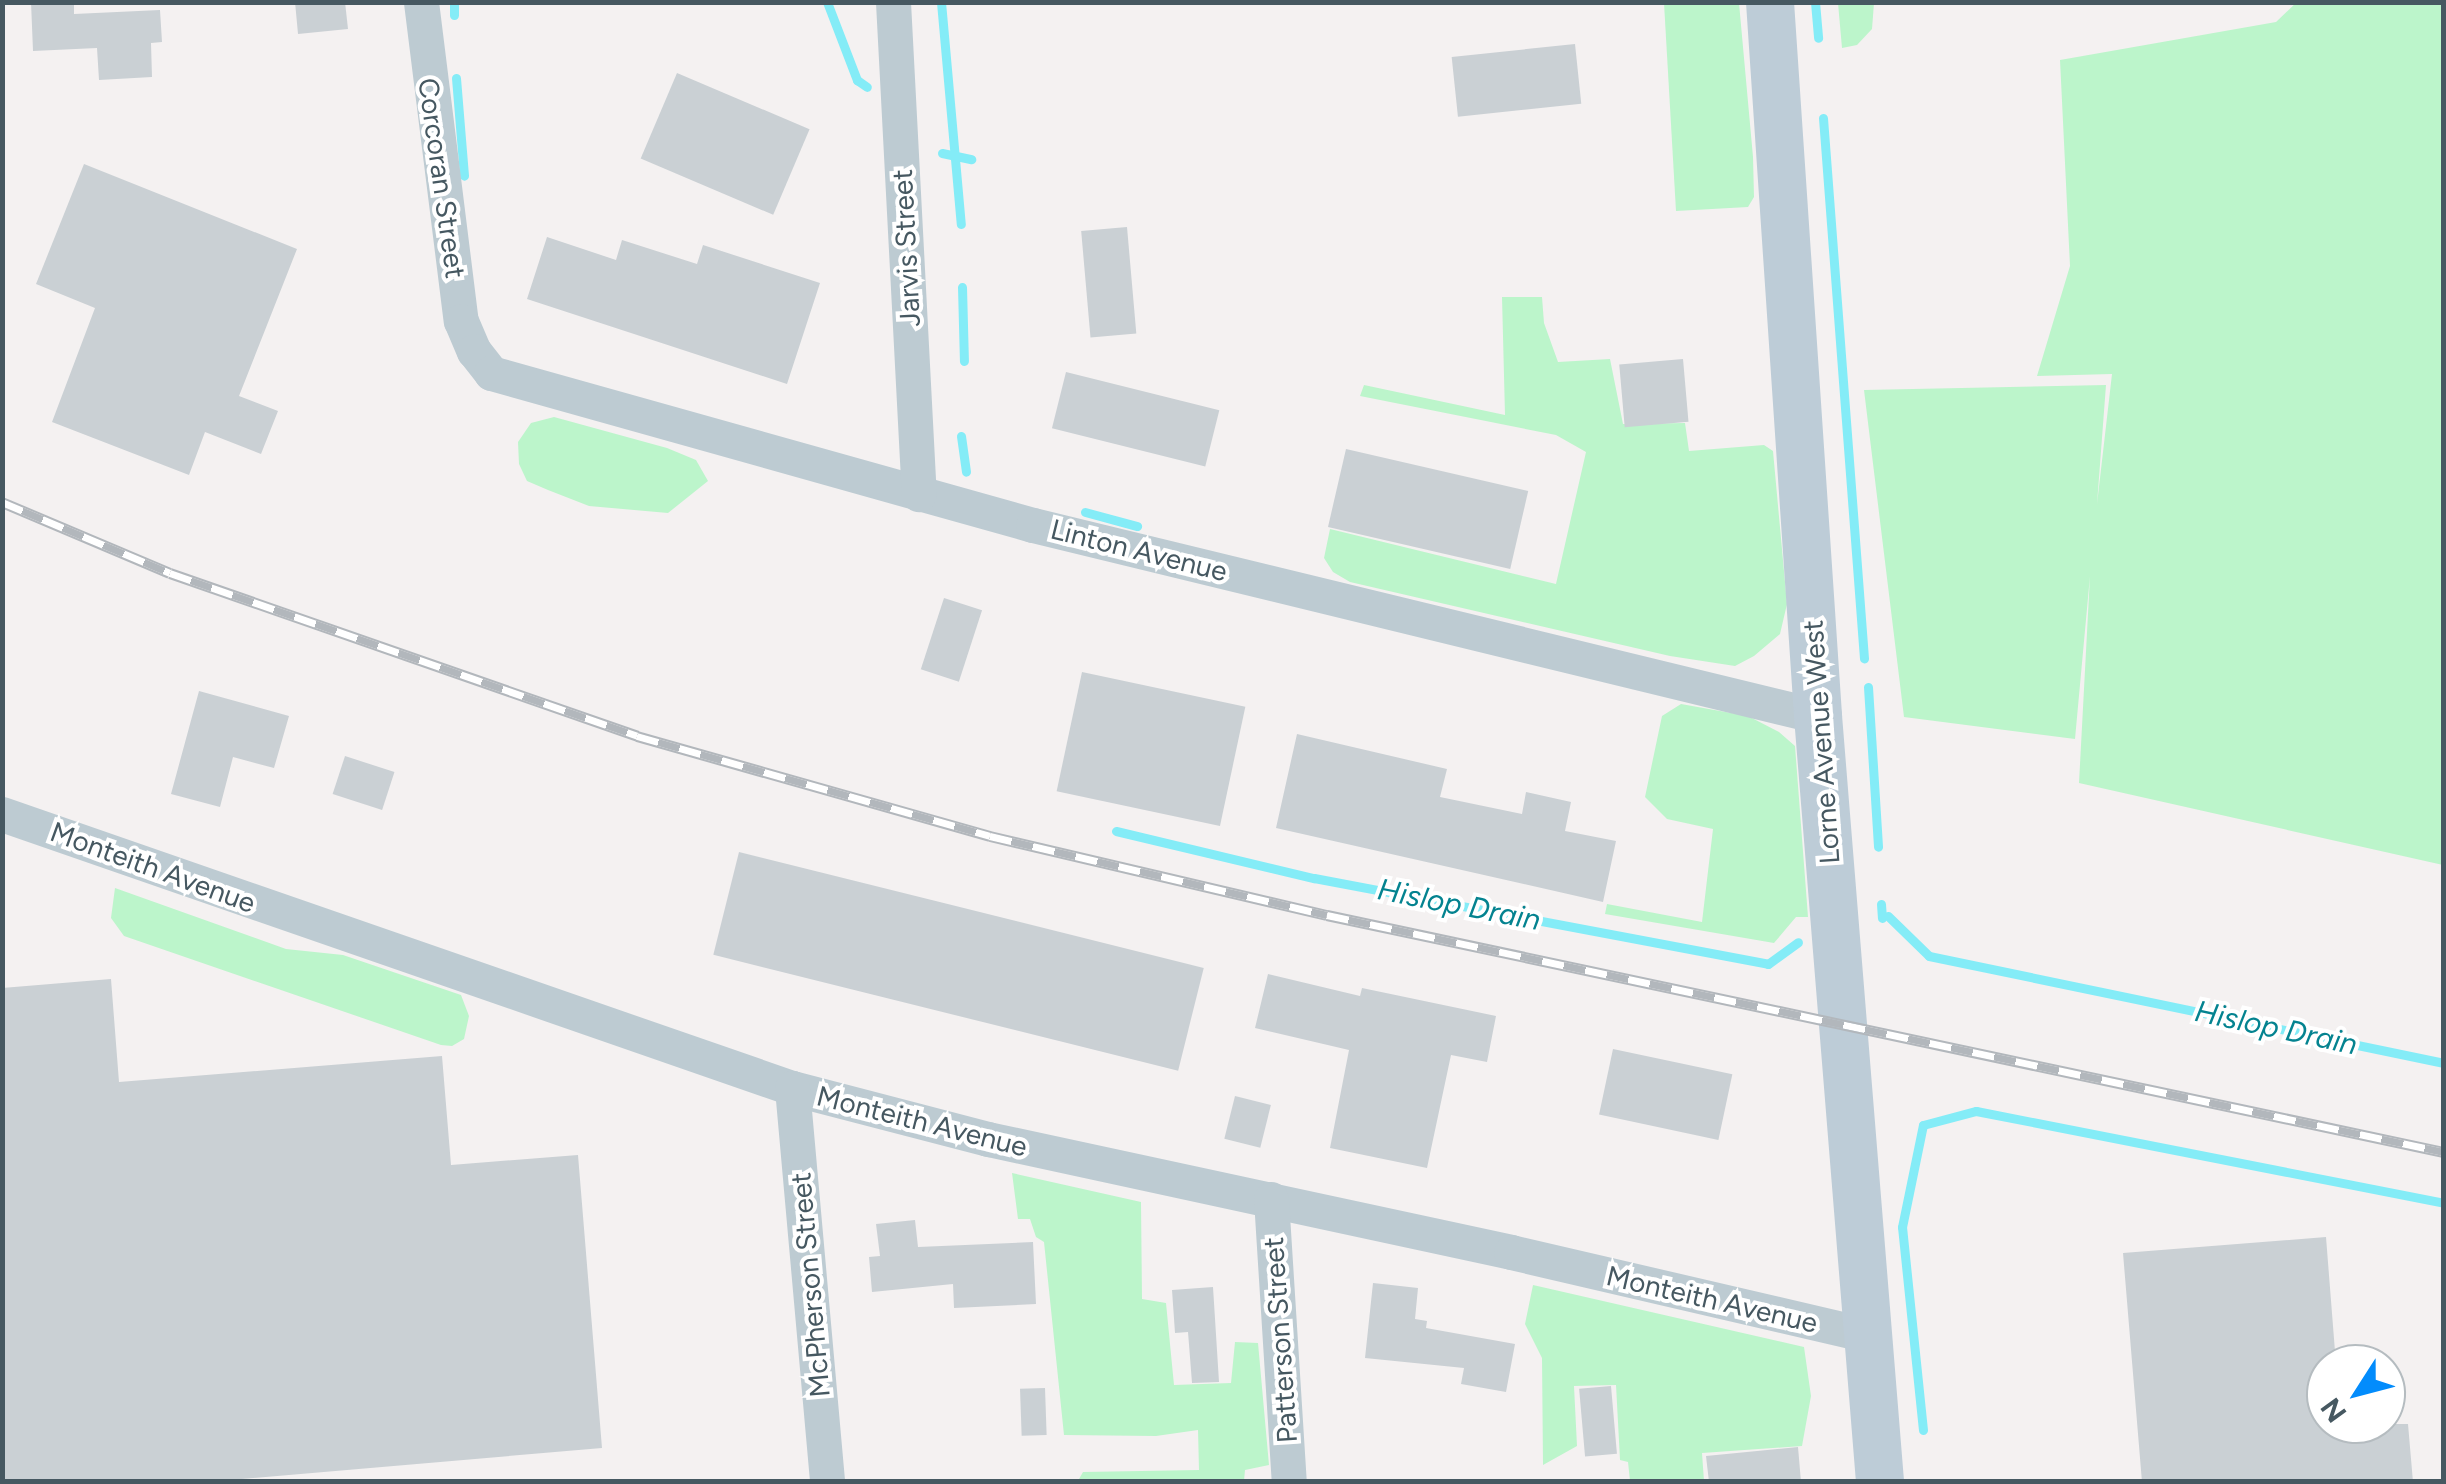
<!DOCTYPE html>
<html>
<head>
<meta charset="utf-8">
<style>
  body { margin:0 }
  #map { position:relative; width:2446px; height:1484px; overflow:hidden; background:#f4f1f1; font-family:Figtree,sans-serif }
  div>[style] { position:absolute }
  [style*='--x'] { left:calc(var(--x)*1px); top:calc(var(--y)*1px); width:calc(var(--w)*1px); rotate:calc(var(--a)*1deg) }
  .green>* { inset:0; background:#bcf5cb }
  .stream>* { height:9px; margin:-4.5px; padding:0 4.5px; transform-origin:4.5px; border-radius:4.5px; background:#84ecf7 }
  .building>* { inset:0; background:#cad0d4; transform-origin:0 0 }
  .street>* { height:35px; margin:-17.5px; padding:0 17.5px; transform-origin:17.5px; border-radius:17.5px; background:#bdcbd2 }
  .secondary>* { height:48px; margin:-24px; padding:0 24px; transform-origin:24px; border-radius:24px; background:#bdccd7 }
  .rail>* { height:11px; margin-top:-5.5px; transform-origin:0; background:repeating-linear-gradient(90deg,#fff 0 22px,#b2b7bc 0 44px); box-sizing:border-box; border-block:2px solid #b2b7bc }
  span { translate:-50% -50%; white-space:nowrap; text-align:center; line-height:1.15; -webkit-text-stroke:8px #fff; paint-order:stroke }
  .street-label { font-size:28px; color:#465861 }
  .water-label { font-size:30px; color:#048390; font-style:italic }
  .frame { position:absolute; inset:0; border:5px solid #465861; pointer-events:none }
  .north { position:absolute; left:2306px; top:1344px; width:100px; height:100px; box-sizing:border-box; background:#fff; border:2px solid #b5bcc0; border-radius:50%; rotate:234deg; font-size:28px; font-weight:700; line-height:40px; text-align:center; color:#465861 }
  .north::after { content:''; display:block; margin:auto; width:35px; height:45px; background:#038cfc; clip-path:polygon(50% 0,100% 100%,50% 72%,0 100%) }
</style>
</head>
<body>
<div id="map">
  <div class="green">
    <div style="clip-path:polygon(2297px 2px,2443px 3px,2443px 865px,2079px 783px,2090px 576px,2075px 739px,1904px 717px,1864px 390px,2106px 385px,2097px 504px,2112px 374px,2037px 376px,2070px 266px,2060px 60px,2276px 22px)"></div>
    <div style="clip-path:polygon(1664px 3px,1739px 3px,1753px 157px,1754px 197px,1748px 207px,1676px 211px)"></div>
    <div style="clip-path:polygon(1838px 3px,1874px 3px,1872px 29px,1857px 45px,1842px 48px)"></div>
    <div style="clip-path:polygon(1502px 297px,1542px 297px,1544px 323px,1558px 362px,1610px 359px,1623px 424px,1685px 423px,1689px 451px,1764px 445px,1773px 451px,1787px 604px,1780px 634px,1754px 656px,1735px 666px,1670px 656px,1350px 582px,1333px 572px,1324px 558px,1330px 529px,1556px 584px,1586px 452px,1556px 435px,1360px 396px,1364px 385px,1505px 415px)"></div>
    <div style="clip-path:polygon(554px 417px,667px 448px,696px 460px,708px 481px,668px 513px,589px 506px,548px 490px,527px 481px,519px 464px,518px 442px,531px 423px)"></div>
    <div style="clip-path:polygon(1681px 704px,1748px 716px,1779px 732px,1795px 746px,1808px 917px,1796px 917px,1774px 943px,1605px 914px,1607px 904px,1702px 922px,1713px 829px,1667px 819px,1645px 797px,1662px 716px)"></div>
    <div style="clip-path:polygon(115px 888px,286px 949px,343px 955px,461px 995px,469px 1016px,464px 1039px,452px 1046px,441px 1045px,124px 936px,111px 918px)"></div>
    <div style="clip-path:polygon(1012px 1173px,1141px 1202px,1142px 1299px,1166px 1303px,1174px 1385px,1231px 1383px,1235px 1342px,1258px 1343px,1269px 1465px,1245px 1470px,1244px 1481px,1079px 1479px,1083px 1472px,1199px 1470px,1198px 1430px,1156px 1436px,1064px 1435px,1044px 1242px,1036px 1237px,1030px 1219px,1018px 1219px)"></div>
    <div style="clip-path:polygon(1533px 1285px,1804px 1347px,1811px 1396px,1802px 1446px,1702px 1453px,1704px 1481px,1630px 1481px,1628px 1462px,1620px 1460px,1616px 1385px,1574px 1386px,1577px 1446px,1543px 1465px,1542px 1358px,1525px 1324px)"></div>
  </div>
  <div class="stream">
    <div style="--x:454;--y:2;--w:13;--a:90"></div>
    <div style="--x:827;--y:2;--w:84;--a:69"></div>
    <div style="--x:857;--y:80;--w:12;--a:35"></div>
    <div style="--x:941;--y:2;--w:223;--a:84.9"></div>
    <div style="--x:1815;--y:2;--w:36;--a:85"></div>
    <div style="--x:456;--y:78;--w:98;--a:85.3"></div>
    <div style="--x:1823;--y:118;--w:542;--a:85.66"></div>
    <div style="--x:942;--y:153;--w:30;--a:12"></div>
    <div style="--x:962;--y:287;--w:74;--a:88.5"></div>
    <div style="--x:961;--y:436;--w:36;--a:82"></div>
    <div style="--x:1085;--y:512;--w:54;--a:15.1"></div>
    <div style="--x:1868;--y:687;--w:160;--a:86.4"></div>
    <div style="--x:1116;--y:831;--w:204;--a:13.4"></div>
    <div style="--x:1314;--y:878;--w:462;--a:10.7"></div>
    <div style="--x:1768;--y:964;--w:37;--a:-36"></div>
    <div style="--x:1881;--y:904;--w:14;--a:86"></div>
    <div style="--x:1888;--y:916;--w:57;--a:44.3"></div>
    <div style="--x:1929;--y:956;--w:526;--a:11.74"></div>
    <div style="--x:1923;--y:1430;--w:204;--a:-95.9"></div>
    <div style="--x:1902;--y:1227;--w:104;--a:-78.4"></div>
    <div style="--x:1923;--y:1125;--w:55;--a:-14.8"></div>
    <div style="--x:1976;--y:1111;--w:477;--a:11.1"></div>
  </div>
  <div class="building">
    <div style="clip-path:polygon(31px 2px,74px 2px,74px 14px,160px 10px,162px 42px,151px 43px,152px 77px,99px 80px,97px 48px,33px 51px)"></div>
    <div style="clip-path:polygon(295px 2px,345px 2px,348px 29px,298px 34px)"></div>
    <div style="left:1575px;top:44px;width:60px;height:124px;rotate:84deg"></div>
    <div style="left:677px;top:73px;width:144px;height:93px;rotate:23deg"></div>
    <div style="clip-path:polygon(84px 164px,297px 249px,239px 396px,278px 411px,261px 454px,205px 432px,189px 475px,52px 422px,95px 308px,36px 284px)"></div>
    <div style="left:1127px;top:227px;width:107px;height:46px;rotate:85deg"></div>
    <div style="clip-path:polygon(547px 237px,616px 260px,622px 240px,697px 264px,703px 245px,820px 283px,787px 384px,527px 299px)"></div>
    <div style="left:1683px;top:359px;width:63px;height:64px;rotate:85deg"></div>
    <div style="left:1066px;top:372px;width:158px;height:58px;rotate:14deg"></div>
    <div style="left:1346px;top:449px;width:187px;height:80px;rotate:13deg"></div>
    <div style="left:944px;top:598px;width:40px;height:75px;rotate:18deg"></div>
    <div style="left:1082px;top:672px;width:167px;height:122px;rotate:12deg"></div>
    <div style="clip-path:polygon(199px 691px,289px 716px,274px 768px,233px 757px,220px 807px,171px 794px)"></div>
    <div style="clip-path:polygon(1297px 734px,1447px 769px,1440px 797px,1522px 814px,1526px 792px,1571px 802px,1565px 831px,1616px 841px,1603px 902px,1276px 828px)"></div>
    <div style="left:345px;top:756px;width:52px;height:40px;rotate:18deg"></div>
    <div style="left:739px;top:852px;width:479px;height:106px;rotate:14deg"></div>
    <div style="clip-path:polygon(1268px 974px,1360px 996px,1362px 988px,1496px 1016px,1487px 1062px,1451px 1055px,1427px 1168px,1330px 1148px,1349px 1050px,1255px 1028px)"></div>
    <div style="clip-path:polygon(111px 979px,119px 1082px,442px 1056px,451px 1165px,578px 1155px,602px 1448px,208px 1482px,2px 1482px,2px 988px)"></div>
    <div style="left:1613px;top:1049px;width:122px;height:67px;rotate:12deg"></div>
    <div style="left:1235px;top:1096px;width:37px;height:44px;rotate:14deg"></div>
    <div style="clip-path:polygon(915px 1220px,918px 1247px,1033px 1242px,1036px 1304px,954px 1308px,953px 1284px,872px 1292px,869px 1257px,880px 1256px,876px 1224px)"></div>
    <div style="clip-path:polygon(2326px 1237px,2336px 1364px,2326px 1364px,2326px 1424px,2408px 1424px,2413px 1482px,2142px 1482px,2123px 1253px)"></div>
    <div style="clip-path:polygon(1373px 1283px,1418px 1288px,1415px 1319px,1427px 1321px,1426px 1328px,1515px 1344px,1506px 1392px,1461px 1384px,1464px 1368px,1365px 1358px)"></div>
    <div style="clip-path:polygon(1213px 1287px,1219px 1382px,1192px 1383px,1188px 1332px,1175px 1333px,1172px 1290px)"></div>
    <div style="left:1611px;top:1386px;width:68px;height:32px;rotate:85deg"></div>
    <div style="left:1045px;top:1388px;width:47px;height:25px;rotate:88deg"></div>
    <div style="clip-path:polygon(1798px 1447px,1801px 1482px,1709px 1482px,1706px 1456px)"></div>
  </div>
  <div class="street">
    <div style="--x:421;--y:2;--w:321;--a:82.9"></div>
    <div style="--x:461;--y:321;--w:33;--a:67"></div>
    <div style="--x:474;--y:351;--w:28;--a:52"></div>
    <div style="--x:491;--y:373;--w:563;--a:15.67"></div>
    <div style="--x:1033;--y:525;--w:808;--a:13.68"></div>
    <div style="--x:893;--y:2;--w:493;--a:87"></div>
    <div style="--x:2;--y:814;--w:836;--a:19.13"></div>
    <div style="--x:792;--y:1088;--w:203;--a:14.6"></div>
    <div style="--x:988;--y:1139;--w:535;--a:12.19"></div>
    <div style="--x:1511;--y:1252;--w:366;--a:13.1"></div>
    <div style="--x:792;--y:1088;--w:396;--a:84.9"></div>
    <div style="--x:1271;--y:1199;--w:284;--a:86.4"></div>
  </div>
  <div class="secondary">
    <div style="--x:1770;--y:2;--w:716;--a:86.15"></div>
    <div style="--x:1818;--y:716;--w:769;--a:85.37"></div>
  </div>
  <div class="rail">
    <div style="--x:2;--y:502;--w:182;--a:22.9"></div>
    <div style="--x:170;--y:573;--w:495;--a:19.2"></div>
    <div style="--x:637;--y:736;--w:367;--a:15.8"></div>
    <div style="--x:990;--y:836;--w:346;--a:13.2"></div>
    <div style="--x:1327;--y:915;--w:1142;--a:11.98"></div>
  </div>
  <div class="street-label">
    <span style="left:442px;top:178px;rotate:82deg">Corcoran Street</span>
    <span style="left:906px;top:248px;rotate:-93deg">Jarvis Street</span>
    <span style="left:1139px;top:550px;rotate:14deg">Linton Avenue</span>
    <span style="left:1821px;top:742px;rotate:-94deg">Lorne Avenue West</span>
    <span style="left:153px;top:867px;rotate:20deg">Monteith Avenue</span>
    <span style="left:922px;top:1121px;rotate:14deg">Monteith Avenue</span>
    <span style="left:810px;top:1285px;rotate:-95deg">McPherson Street</span>
    <span style="left:1712px;top:1299px;rotate:13deg">Monteith Avenue</span>
    <span style="left:1280px;top:1340px;rotate:-94deg">Patterson Street</span>
  </div>
  <div class="water-label">
    <span style="left:1459px;top:905px;rotate:11deg">Hislop Drain</span>
    <span style="left:2276px;top:1028px;rotate:12deg">Hislop Drain</span>
  </div>
  <div class="frame"></div>
  <div class="north">N</div>
</div>
</body>
</html>
